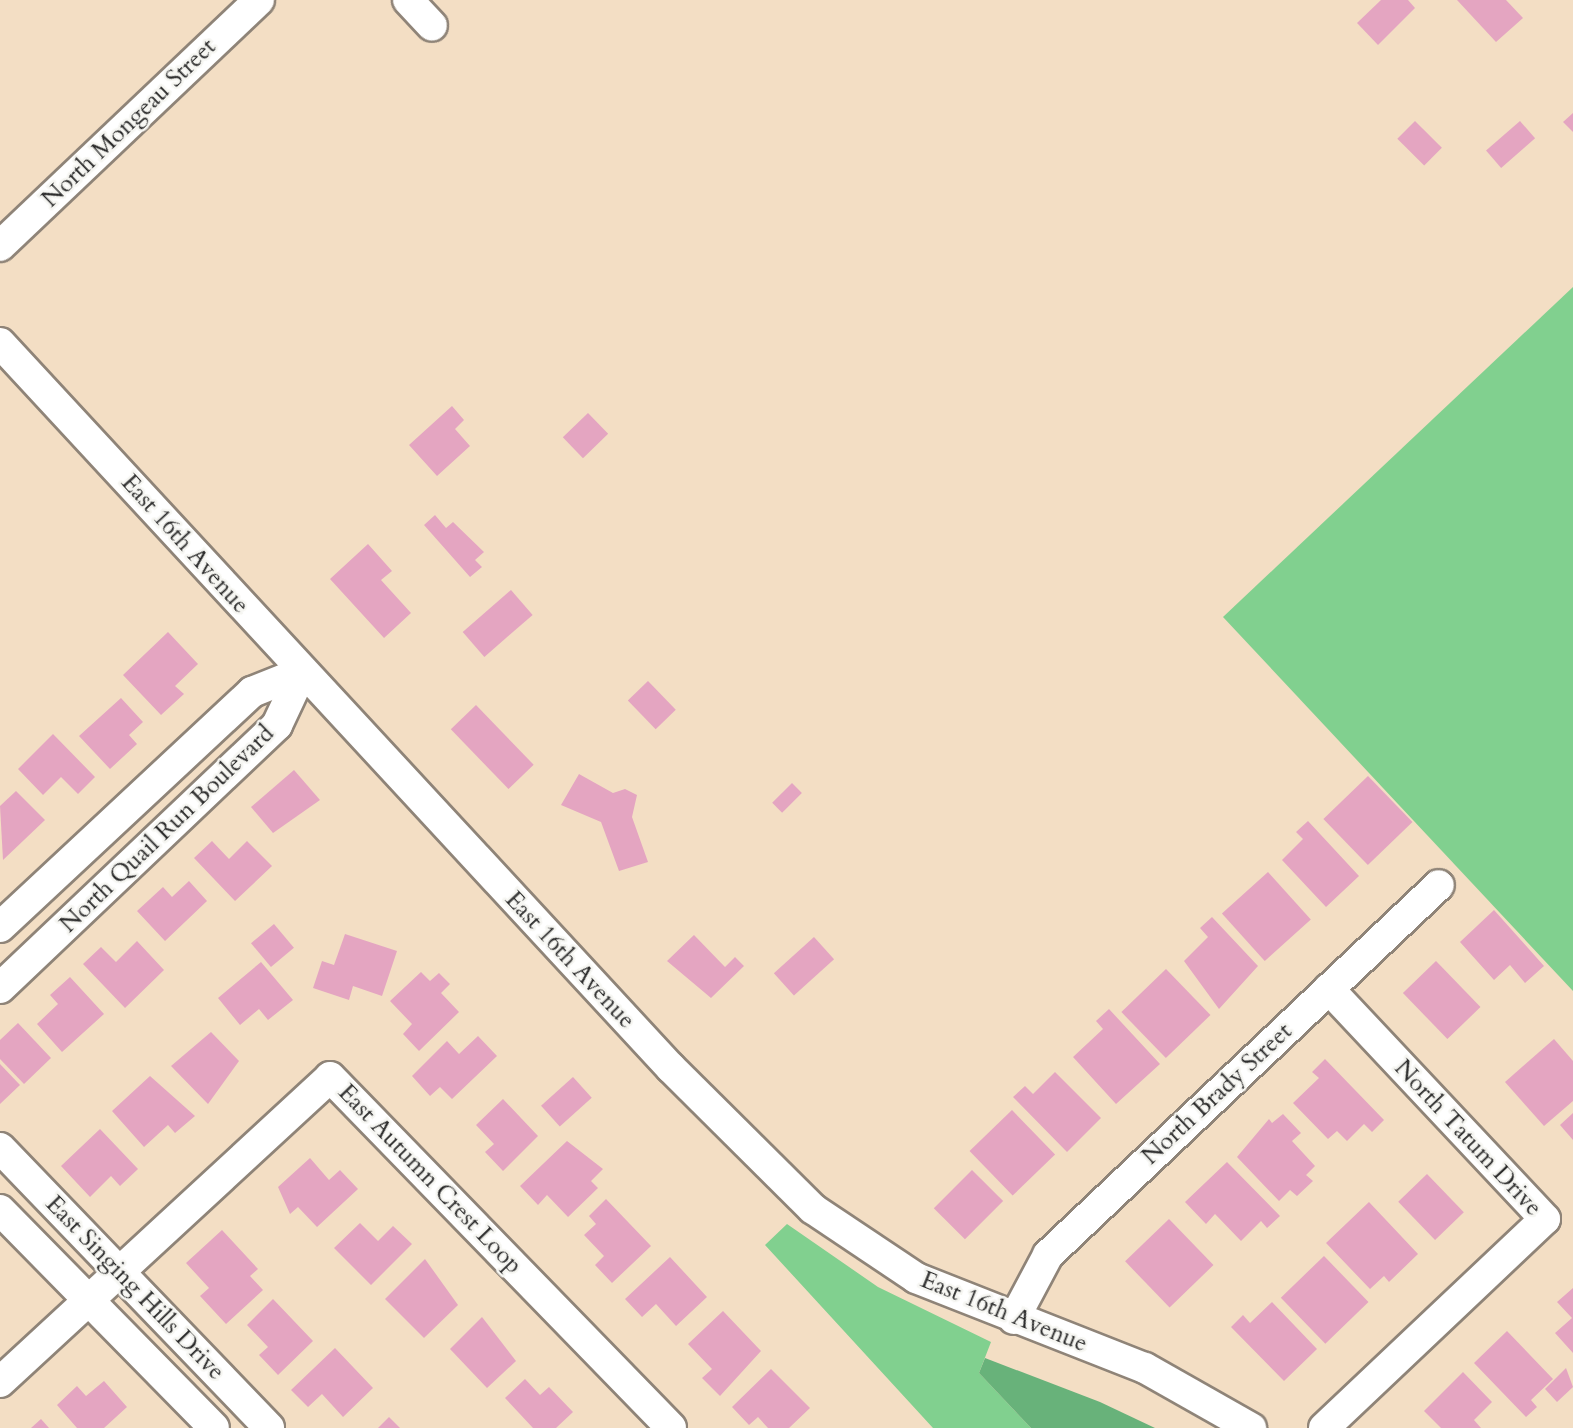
<!DOCTYPE html>
<html>
<head>
<meta charset="utf-8">
<style>
  body { margin:0 }
  #map { position:relative; width:1573px; height:1428px; overflow:hidden; background:#f3dec4; font-family:Cardo,serif }
  div>[style] { position:absolute }
  [style*='--x'] { left:calc(var(--x)*1px); top:calc(var(--y)*1px); width:calc(var(--w)*1px); rotate:calc(var(--a)*1deg) }
  .green>* { inset:0; background:#81d08f }
  .forest>* { inset:0; background:#68b27a }
  .building>* { inset:0; background:#e4a5c1; transform-origin:0 0 }
  .roads { filter:drop-shadow(2px 0 #8f8478) drop-shadow(-2px 0 #8f8478) drop-shadow(0 2px #8f8478) drop-shadow(0 -2px #8f8478) }
  .minor>* { height:30px; margin:-15px; padding:0 15px; transform-origin:15px; border-radius:15px; background:#fff }
  span { translate:-50% -50%; white-space:nowrap; text-align:center; line-height:1.15; -webkit-text-stroke:5px #f6f6f2; paint-order:stroke }
  .street-label { font-size:24px; color:#2b2b2b }
</style>
</head>
<body>
<div id="map">
  <div class="green">
    <div style="clip-path:polygon(1573px 287px,1573px 991px,1223px 617px)"></div>
    <div style="clip-path:polygon(787px 1224px,878px 1287px,991px 1342px,979px 1373px,1031px 1428px,933px 1428px,765px 1245px)"></div>
  </div>
  <div class="forest">
    <div style="clip-path:polygon(985px 1358px,1100px 1402px,1155px 1428px,1031px 1428px,979px 1373px)"></div>
  </div>
  <div class="building">
    <div style="clip-path:polygon(1381px 0,1408px 0,1415px 8px,1378px 45px,1357px 23px)"></div>
    <div style="clip-path:polygon(1457px 0,1506px 0,1523px 18px,1496px 42px)"></div>
    <div style="clip-path:polygon(1573px 113px,1573px 132px,1563px 122px)"></div>
    <div style="left:1415px;top:121px;width:38px;height:25px;rotate:45deg"></div>
    <div style="left:1520px;top:121px;width:23px;height:45px;rotate:49deg"></div>
    <div style="clip-path:polygon(452px 406px,464px 420px,455px 429px,470px 446px,437px 476px,409px 445px)"></div>
    <div style="left:588px;top:413px;width:29px;height:35px;rotate:46deg"></div>
    <div style="clip-path:polygon(435px 515px,446px 528px,453px 522px,484px 552px,475px 560px,482px 567px,470px 577px,424px 525px)"></div>
    <div style="clip-path:polygon(368px 544px,392px 571px,381px 580px,411px 613px,384px 638px,330px 579px)"></div>
    <div style="left:511px;top:590px;width:33px;height:64px;rotate:49deg"></div>
    <div style="clip-path:polygon(168px 632px,198px 664px,175px 686px,184px 694px,161px 715px,123px 675px)"></div>
    <div style="left:648px;top:681px;width:40px;height:28px;rotate:46deg"></div>
    <div style="clip-path:polygon(121px 698px,143px 722px,129px 735px,137px 744px,110px 769px,79px 736px)"></div>
    <div style="left:476px;top:705px;width:83px;height:35px;rotate:46deg"></div>
    <div style="clip-path:polygon(53px 734px,95px 777px,78px 794px,61px 777px,43px 795px,18px 769px)"></div>
    <div style="clip-path:polygon(294px 770px,320px 800px,273px 833px,251px 807px)"></div>
    <div style="clip-path:polygon(579px 774px,613px 793px,625px 789px,637px 795px,632px 817px,648px 862px,619px 871px,601px 822px,561px 805px)"></div>
    <div style="left:1368px;top:776px;width:64px;height:62px;rotate:46deg"></div>
    <div style="left:792px;top:783px;width:14px;height:28px;rotate:45deg"></div>
    <div style="clip-path:polygon(16px 791px,45px 820px,3px 860px,0 806px)"></div>
    <div style="clip-path:polygon(1308px 821px,1359px 876px,1326px 907px,1282px 860px,1303px 839px,1296px 832px)"></div>
    <div style="clip-path:polygon(212px 841px,229px 859px,247px 841px,272px 866px,235px 901px,194px 858px)"></div>
    <div style="left:1268px;top:872px;width:64px;height:62px;rotate:48deg"></div>
    <div style="clip-path:polygon(189px 881px,207px 901px,165px 941px,137px 911px,163px 887px,172px 897px)"></div>
    <div style="clip-path:polygon(1494px 910px,1544px 966px,1525px 983px,1510px 965px,1494px 980px,1460px 942px)"></div>
    <div style="clip-path:polygon(1212px 917px,1258px 966px,1219px 1009px,1184px 961px,1208px 937px,1200px 928px)"></div>
    <div style="left:274px;top:924px;width:31px;height:30px;rotate:50deg"></div>
    <div style="clip-path:polygon(345px 934px,397px 951px,382px 996px,353px 986px,349px 1000px,313px 988px,322px 961px,334px 965px)"></div>
    <div style="clip-path:polygon(694px 935px,725px 967px,735px 957px,744px 966px,711px 998px,667px 961px)"></div>
    <div style="left:814px;top:937px;width:30px;height:54px;rotate:48deg"></div>
    <div style="clip-path:polygon(137px 941px,164px 970px,125px 1008px,83px 964px,101px 947px,116px 962px)"></div>
    <div style="left:1436px;top:961px;width:64px;height:46px;rotate:46deg"></div>
    <div style="clip-path:polygon(261px 962px,293px 1000px,268px 1020px,259px 1009px,240px 1025px,218px 998px)"></div>
    <div style="left:1166px;top:969px;width:64px;height:62px;rotate:46deg"></div>
    <div style="clip-path:polygon(421px 972px,430px 981px,439px 973px,450px 984px,441px 993px,459px 1012px,419px 1051px,403px 1034px,412px 1024px,390px 1001px)"></div>
    <div style="clip-path:polygon(70px 977px,104px 1014px,62px 1052px,37px 1024px,58px 1004px,50px 995px)"></div>
    <div style="clip-path:polygon(1109px 1009px,1160px 1064px,1116px 1104px,1073px 1057px,1103px 1029px,1096px 1021px)"></div>
    <div style="clip-path:polygon(18px 1023px,51px 1058px,24px 1084px,0 1059px,0 1040px)"></div>
    <div style="clip-path:polygon(211px 1032px,239px 1061px,208px 1104px,171px 1066px)"></div>
    <div style="clip-path:polygon(478px 1036px,497px 1056px,452px 1099px,440px 1087px,430px 1096px,412px 1076px,447px 1041px,459px 1054px)"></div>
    <div style="clip-path:polygon(1554px 1039px,1573px 1061px,1573px 1101px,1544px 1126px,1505px 1082px)"></div>
    <div style="clip-path:polygon(1325px 1059px,1384px 1120px,1372px 1132px,1364px 1124px,1347px 1141px,1337px 1131px,1328px 1139px,1293px 1103px,1319px 1078px,1312px 1072px)"></div>
    <div style="clip-path:polygon(0 1064px,20px 1085px,0 1104px)"></div>
    <div style="clip-path:polygon(1055px 1072px,1101px 1118px,1067px 1152px,1013px 1097px,1025px 1086px,1033px 1094px)"></div>
    <div style="clip-path:polygon(150px 1076px,195px 1116px,175px 1133px,168px 1125px,144px 1147px,112px 1111px)"></div>
    <div style="left:573px;top:1077px;width:28px;height:43px;rotate:48deg"></div>
    <div style="clip-path:polygon(503px 1099px,538px 1136px,503px 1171px,485px 1152px,494px 1144px,476px 1125px)"></div>
    <div style="left:1012px;top:1110px;width:62px;height:59px;rotate:46deg"></div>
    <div style="clip-path:polygon(1573px 1113px,1573px 1140px,1560px 1125px)"></div>
    <div style="clip-path:polygon(1283px 1114px,1301px 1133px,1292px 1141px,1315px 1166px,1306px 1175px,1313px 1181px,1297px 1196px,1290px 1190px,1279px 1201px,1237px 1157px,1269px 1119px,1272px 1123px)"></div>
    <div style="clip-path:polygon(100px 1129px,138px 1169px,120px 1186px,111px 1176px,90px 1197px,61px 1166px)"></div>
    <div style="clip-path:polygon(567px 1141px,603px 1169px,591px 1181px,598px 1188px,568px 1217px,547px 1195px,538px 1205px,520px 1186px)"></div>
    <div style="clip-path:polygon(310px 1158px,329px 1180px,340px 1170px,358px 1189px,317px 1227px,298px 1207px,290px 1214px,278px 1187px)"></div>
    <div style="clip-path:polygon(1227px 1162px,1280px 1216px,1267px 1228px,1261px 1221px,1241px 1241px,1215px 1214px,1206px 1224px,1185px 1202px)"></div>
    <div style="left:972px;top:1170px;width:44px;height:54px;rotate:45deg"></div>
    <div style="left:1427px;top:1174px;width:53px;height:40px;rotate:46deg"></div>
    <div style="clip-path:polygon(606px 1199px,651px 1246px,612px 1283px,595px 1265px,604px 1256px,584px 1235px,596px 1224px,589px 1216px)"></div>
    <div style="clip-path:polygon(1369px 1202px,1418px 1254px,1389px 1282px,1384px 1276px,1370px 1289px,1326px 1243px)"></div>
    <div style="left:1169px;top:1219px;width:64px;height:61px;rotate:46deg"></div>
    <div style="clip-path:polygon(360px 1223px,378px 1241px,393px 1226px,412px 1244px,371px 1285px,334px 1248px)"></div>
    <div style="clip-path:polygon(222px 1230px,258px 1269px,250px 1276px,263px 1290px,226px 1324px,200px 1296px,209px 1288px,186px 1263px)"></div>
    <div style="left:1324px;top:1256px;width:64px;height:60px;rotate:46deg"></div>
    <div style="clip-path:polygon(670px 1257px,707px 1297px,676px 1326px,656px 1304px,642px 1317px,625px 1299px)"></div>
    <div style="clip-path:polygon(425px 1259px,458px 1305px,424px 1338px,385px 1299px)"></div>
    <div style="clip-path:polygon(1573px 1288px,1573px 1353px,1555px 1333px,1572px 1318px,1557px 1302px)"></div>
    <div style="clip-path:polygon(273px 1299px,313px 1341px,278px 1375px,259px 1355px,268px 1347px,247px 1325px)"></div>
    <div style="clip-path:polygon(1272px 1302px,1317px 1349px,1284px 1381px,1231px 1327px,1243px 1315px,1250px 1323px)"></div>
    <div style="clip-path:polygon(723px 1311px,761px 1351px,720px 1396px,702px 1378px,712px 1369px,688px 1344px)"></div>
    <div style="clip-path:polygon(482px 1317px,516px 1361px,487px 1388px,450px 1349px)"></div>
    <div style="clip-path:polygon(1507px 1331px,1553px 1379px,1531px 1400px,1537px 1407px,1526px 1417px,1474px 1363px)"></div>
    <div style="clip-path:polygon(335px 1348px,373px 1388px,343px 1417px,322px 1394px,308px 1407px,291px 1390px)"></div>
    <div style="clip-path:polygon(1566px 1368px,1573px 1387px,1557px 1402px,1545px 1389px)"></div>
    <div style="clip-path:polygon(771px 1369px,810px 1408px,789px 1428px,768px 1428px,758px 1417px,749px 1425px,732px 1407px)"></div>
    <div style="clip-path:polygon(1463px 1372px,1492px 1402px,1474px 1420px,1481px 1428px,1441px 1428px,1424px 1411px)"></div>
    <div style="clip-path:polygon(525px 1379px,540px 1395px,549px 1387px,573px 1412px,556px 1428px,533px 1428px,505px 1398px)"></div>
    <div style="clip-path:polygon(104px 1381px,127px 1407px,104px 1428px,77px 1428px,57px 1405px,77px 1386px,86px 1396px)"></div>
    <div style="clip-path:polygon(389px 1417px,400px 1428px,378px 1428px)"></div>
    <div style="clip-path:polygon(41px 1419px,49px 1428px,31px 1428px)"></div>
  </div>
  <div class="roads">
    <div class="minor">
      <div style="--x:408;--y:0;--w:35;--a:47"></div>
      <div style="--x:0;--y:246;--w:357;--a:-43.5"></div>
      <div style="--x:0;--y:343;--w:988;--a:47.22"></div>
      <div style="--x:671;--y:1068;--w:200;--a:44.8"></div>
      <div style="--x:813;--y:1209;--w:124;--a:33.8"></div>
      <div style="--x:916;--y:1278;--w:246;--a:21.5"></div>
      <div style="--x:1145;--y:1368;--w:122;--a:29.5"></div>
      <div style="--x:0;--y:927;--w:345;--a:-43"></div>
      <div style="--x:252;--y:692;--w:54;--a:-21.8"></div>
      <div style="--x:0;--y:988;--w:382;--a:-43.5"></div>
      <div style="--x:277;--y:725;--w:59;--a:-64.7"></div>
      <div style="--x:0;--y:1148;--w:388;--a:46.1"></div>
      <div style="--x:0;--y:1210;--w:305;--a:45.5"></div>
      <div style="--x:1014;--y:1319;--w:72;--a:-62"></div>
      <div style="--x:1048;--y:1255;--w:538;--a:-43.42"></div>
      <div style="--x:0;--y:1382;--w:449;--a:-42.7"></div>
      <div style="--x:330;--y:1077;--w:489;--a:45.8"></div>
      <div style="--x:1324;--y:1428;--w:304;--a:-43.4"></div>
      <div style="--x:1545;--y:1219;--w:316;--a:-133.2"></div>
    </div>
  </div>
  <div class="street-label">
    <span style="left:129px;top:123px;rotate:-44deg">North Mongeau Street</span>
    <span style="left:185px;top:544px;rotate:48deg">East 16th Avenue</span>
    <span style="left:167px;top:829px;rotate:-44deg">North Quail Run Boulevard</span>
    <span style="left:570px;top:960px;rotate:47deg">East 16th Avenue</span>
    <span style="left:1217px;top:1094px;rotate:-43deg">North Brady Street</span>
    <span style="left:1468px;top:1138px;rotate:47deg">North Tatum Drive</span>
    <span style="left:430px;top:1179px;rotate:46deg">East Autumn Crest Loop</span>
    <span style="left:135px;top:1288px;rotate:46deg">East Singing Hills Drive</span>
    <span style="left:1004px;top:1312px;rotate:22deg">East 16th Avenue</span>
  </div>
</div>
</body>
</html>
